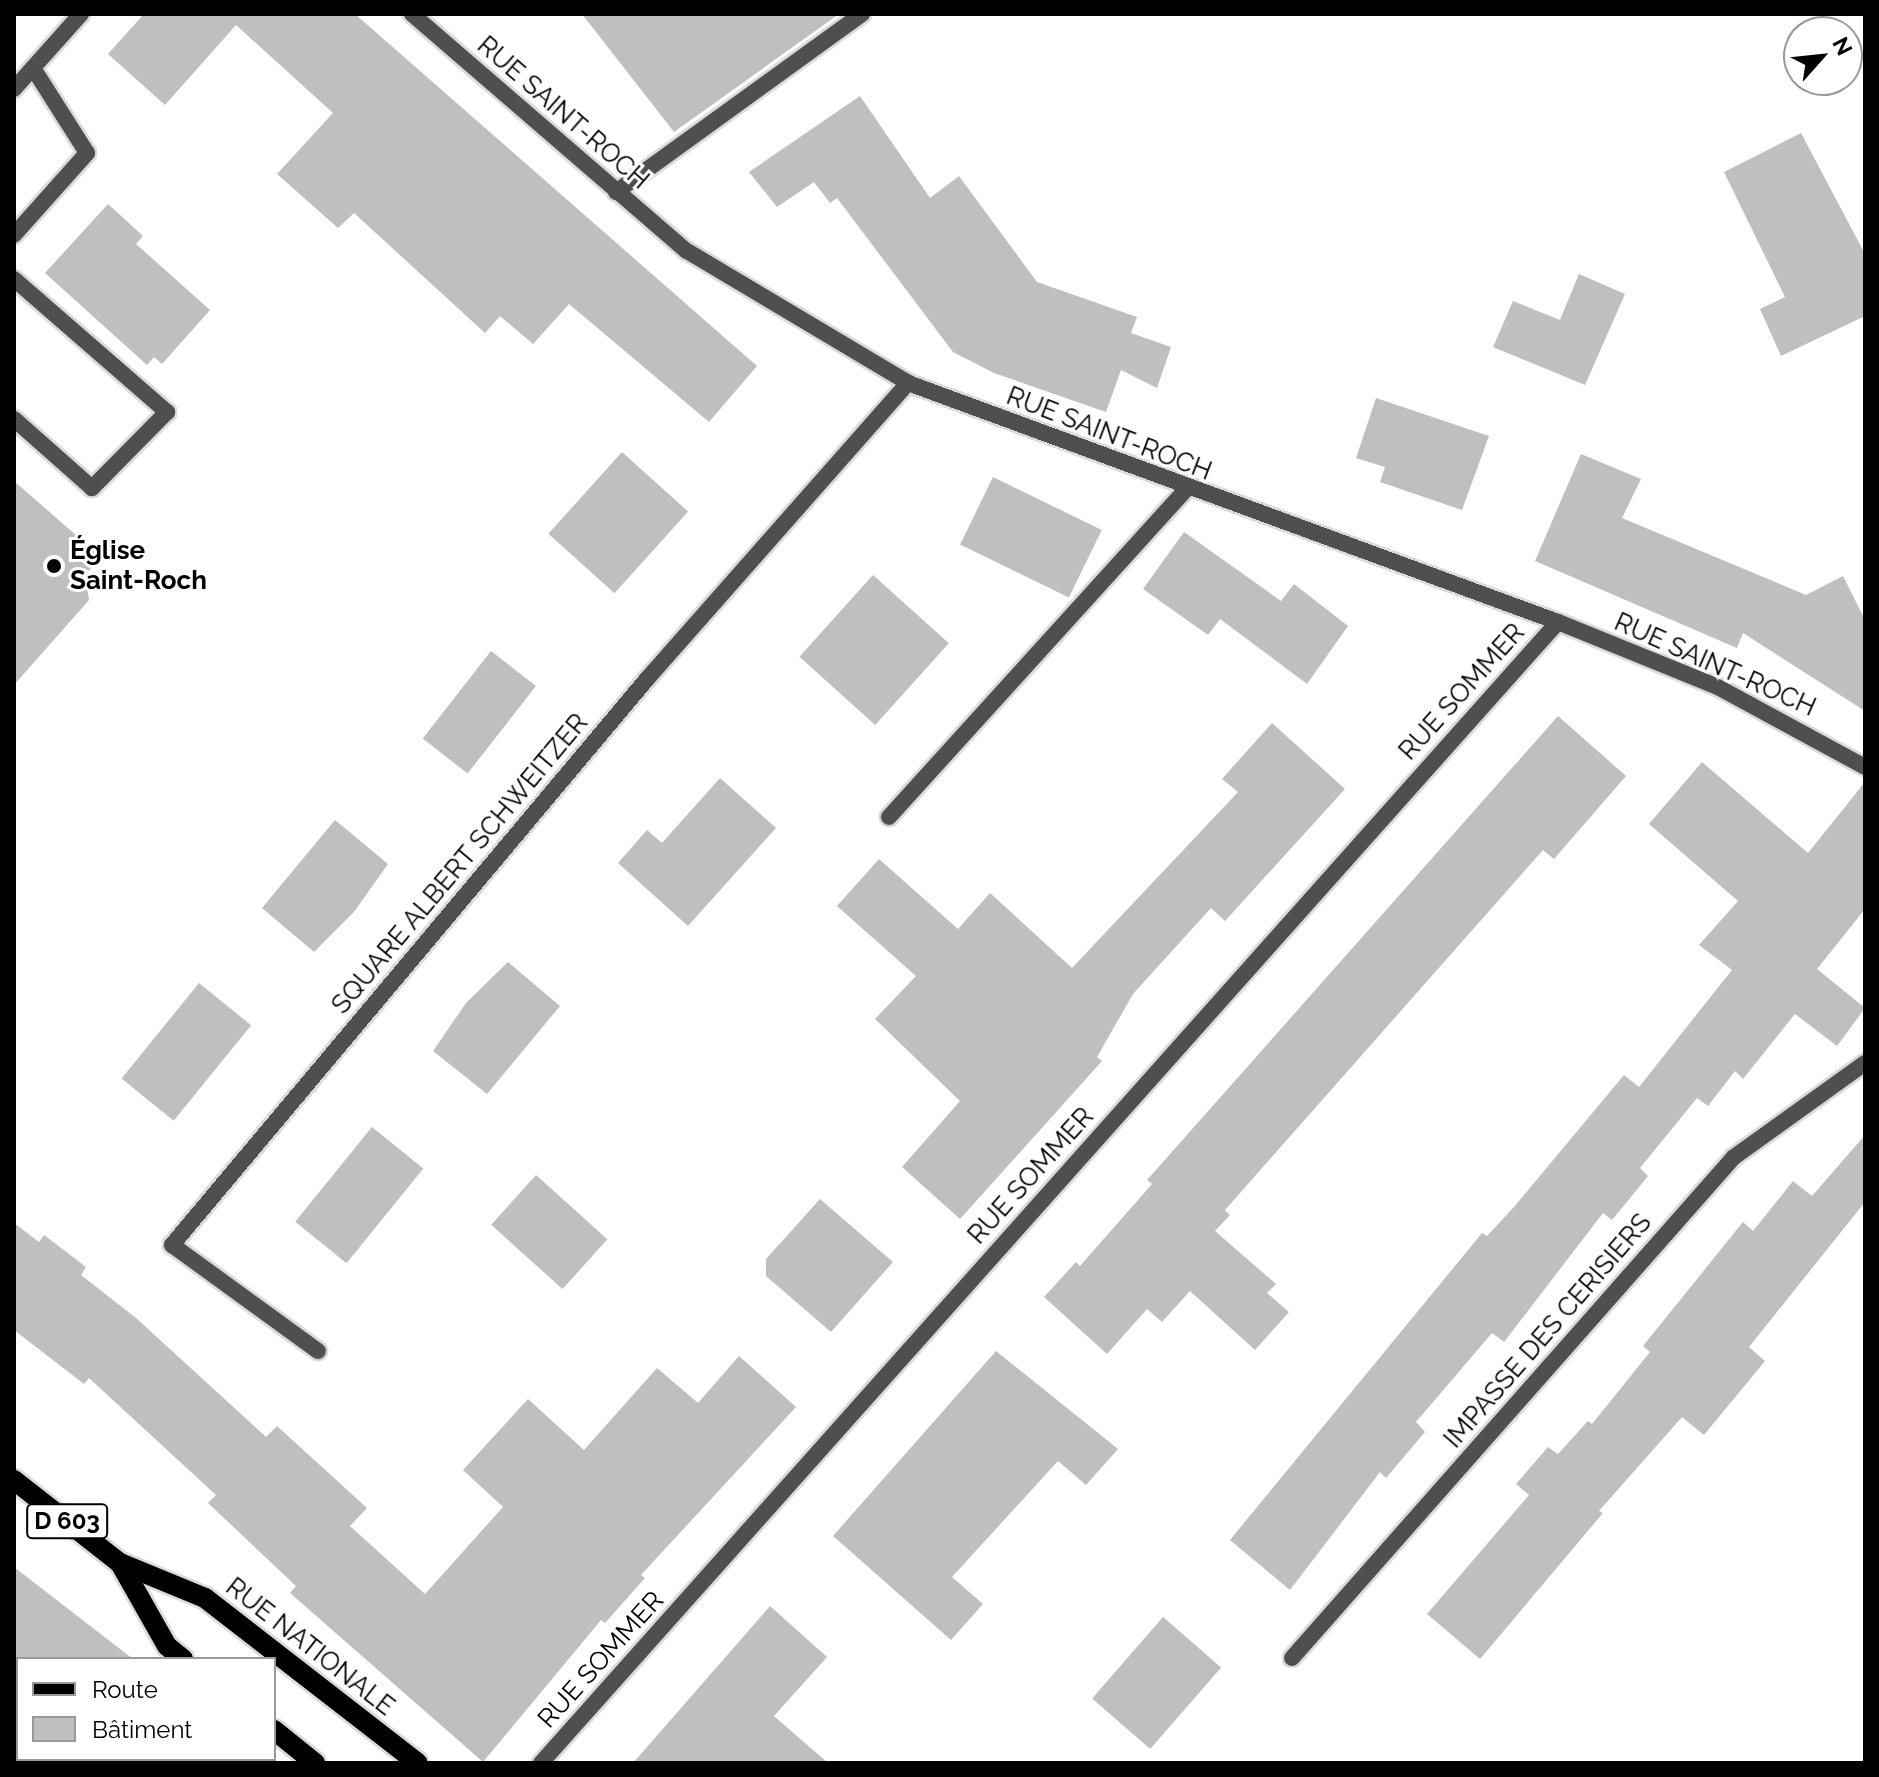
<!DOCTYPE html>
<html>
<head>
<meta charset="utf-8">
<style>
  body { margin:0 }
  #map { position:relative; width:1879px; height:1777px; overflow:hidden; background:#fff; font-family:Raleway,sans-serif }
  div>[style] { position:absolute }
  [style*='--x'] { left:calc(var(--x)*1px); top:calc(var(--y)*1px); width:calc(var(--w)*1px); rotate:calc(var(--a)*1deg) }
  .building>* { inset:0; background:#bfbfbf; transform-origin:0 0 }
  .roads { filter:drop-shadow(2px 0 #dbdbdb) drop-shadow(-2px 0 #dbdbdb) drop-shadow(0 2px #dbdbdb) drop-shadow(0 -2px #dbdbdb) }
  .lane>* { height:16px; margin:-8px; padding:0 8px; transform-origin:8px; border-radius:8px; background:#4f4f4f }
  .street>* { height:16px; margin:-8px; padding:0 8px; transform-origin:8px; border-radius:8px; background:#4f4f4f }
  .primary>* { height:20px; margin:-10px; padding:0 10px; transform-origin:10px; border-radius:10px; background:#000 }
  .dots>* { width:22px; height:22px; translate:-50% -50%; box-sizing:border-box; border:4px solid #fff; border-radius:50% }
  span { translate:-50% -50%; white-space:nowrap; text-align:center; line-height:1.15; -webkit-text-stroke:6px #fff; paint-order:stroke }
  .shield-label span { padding:2px 6px; background:#fff; border:2px solid; border-radius:6px; -webkit-text-stroke-width:0 }
  .shield-label { font-size:24px; color:#000; font-weight:700 }
  .street-label { font-size:26px; color:#000 }
  .poi-label { font-size:26px; color:#000; font-weight:700 }
  .left { translate:0 -50%; text-align:left }
  .frame { position:absolute; inset:0; border:16px solid #000; pointer-events:none }
  .legend { position:absolute; left:16px; top:1657px; width:260px; height:104px; box-sizing:border-box; background:#fff; border:2px solid #999; margin:0; padding:10px 14px; list-style:none; font-size:24px; color:#000 }
  .legend li { display:flex; align-items:center; gap:16px; height:40px }
  .legend b { width:40px; border:2px solid #999 }
  .north { position:absolute; left:1783px; top:16px; width:80px; height:80px; box-sizing:border-box; background:#fff; border:2px solid #999; border-radius:50%; rotate:63deg; font-size:22px; font-weight:700; line-height:32px; text-align:center; color:#000 }
  .north::after { content:''; display:block; margin:auto; width:28px; height:36px; background:#000; clip-path:polygon(50% 0,100% 100%,50% 72%,0 100%) }
</style>
</head>
<body>
<div id="map">
  <div class="building">
    <div style="clip-path:polygon(144px 14px,355px 14px,757px 366px,709px 422px,569px 304px,533px 344px,500px 316px,485px 333px,354px 213px,338px 228px,277px 174px,333px 113px,236px 25px,165px 105px,108px 54px)"></div>
    <div style="clip-path:polygon(582px 14px,839px 14px,674px 132px)"></div>
    <div style="clip-path:polygon(860px 96px,930px 198px,959px 176px,1037px 282px,1137px 317px,1131px 333px,1171px 347px,1157px 388px,1121px 370px,1106px 412px,994px 373px,953px 352px,837px 198px,830px 203px,814px 182px,777px 207px,749px 172px)"></div>
    <div style="clip-path:polygon(1801px 133px,1865px 254px,1865px 316px,1781px 356px,1760px 309px,1785px 297px,1724px 172px)"></div>
    <div style="clip-path:polygon(108px 204px,143px 236px,136px 244px,210px 310px,162px 364px,154px 357px,147px 365px,45px 273px)"></div>
    <div style="clip-path:polygon(1579px 274px,1625px 294px,1585px 385px,1493px 347px,1513px 301px,1560px 320px)"></div>
    <div style="clip-path:polygon(1376px 398px,1489px 436px,1462px 510px,1380px 482px,1385px 467px,1356px 458px)"></div>
    <div style="left:622px;top:452px;width:89px;height:110px;rotate:42deg"></div>
    <div style="clip-path:polygon(1581px 454px,1641px 479px,1622px 518px,1806px 595px,1843px 576px,1865px 620px,1865px 711px,1743px 633px,1737px 648px,1535px 561px)"></div>
    <div style="left:993px;top:477px;width:121px;height:75px;rotate:26deg"></div>
    <div style="clip-path:polygon(14px 481px,101px 557px,85px 575px,89px 600px,14px 685px)"></div>
    <div style="clip-path:polygon(1184px 532px,1281px 601px,1294px 584px,1348px 626px,1307px 684px,1220px 619px,1208px 635px,1143px 589px)"></div>
    <div style="left:873px;top:575px;width:102px;height:110px;rotate:42deg"></div>
    <div style="left:491px;top:651px;width:57px;height:111px;rotate:38deg"></div>
    <div style="clip-path:polygon(1558px 716px,1626px 776px,1554px 859px,1543px 850px,1225px 1210px,1230px 1215px,1215px 1231px,1276px 1284px,1267px 1293px,1289px 1312px,1255px 1350px,1190px 1291px,1162px 1322px,1147px 1309px,1107px 1354px,1044px 1297px,1076px 1262px,1080px 1266px,1152px 1184px,1147px 1180px)"></div>
    <div style="clip-path:polygon(1272px 723px,1345px 789px,1225px 921px,1211px 908px,1133px 994px,1097px 1057px,1102px 1061px,960px 1219px,902px 1167px,960px 1101px,875px 1019px,916px 976px,837px 906px,879px 859px,958px 929px,990px 893px,1072px 968px,1238px 792px,1222px 779px)"></div>
    <div style="clip-path:polygon(1702px 762px,1808px 853px,1865px 782px,1865px 909px,1817px 969px,1865px 1008px,1837px 1046px,1795px 1014px,1743px 1079px,1735px 1071px,1708px 1106px,1697px 1098px,1640px 1168px,1648px 1176px,1635px 1192px,1612px 1220px,1603px 1213px,1504px 1342px,1492px 1333px,1416px 1422px,1425px 1432px,1386px 1478px,1380px 1472px,1290px 1590px,1230px 1540px,1482px 1233px,1487px 1236px,1514px 1207px,1624px 1075px,1639px 1087px,1732px 970px,1699px 945px,1738px 901px,1649px 824px)"></div>
    <div style="clip-path:polygon(720px 778px,776px 828px,688px 926px,618px 863px,647px 830px,662px 843px)"></div>
    <div style="clip-path:polygon(335px 820px,388px 864px,354px 912px,314px 952px,262px 908px)"></div>
    <div style="clip-path:polygon(508px 962px,560px 1006px,487px 1094px,433px 1051px,466px 1003px)"></div>
    <div style="left:199px;top:983px;width:67px;height:123px;rotate:39deg"></div>
    <div style="left:372px;top:1127px;width:66px;height:122px;rotate:39deg"></div>
    <div style="clip-path:polygon(1865px 1135px,1865px 1202px,1749px 1347px,1765px 1361px,1704px 1435px,1682px 1417px,1599px 1511px,1603px 1513px,1480px 1659px,1427px 1614px,1529px 1495px,1516px 1484px,1548px 1447px,1558px 1454px,1588px 1421px,1592px 1424px,1650px 1352px,1643px 1346px,1743px 1222px,1753px 1231px,1793px 1181px,1812px 1196px)"></div>
    <div style="left:536px;top:1175px;width:96px;height:67px;rotate:42deg"></div>
    <div style="clip-path:polygon(820px 1199px,893px 1262px,831px 1332px,766px 1276px,766px 1259px)"></div>
    <div style="clip-path:polygon(14px 1223px,39px 1242px,44px 1235px,86px 1267px,81px 1275px,136px 1318px,266px 1437px,277px 1426px,367px 1508px,350px 1526px,425px 1594px,503px 1507px,463px 1470px,528px 1399px,584px 1450px,657px 1368px,698px 1403px,739px 1356px,796px 1407px,641px 1575px,645px 1578px,605px 1623px,601px 1620px,483px 1762px,290px 1593px,296px 1586px,208px 1503px,216px 1495px,89px 1378px,84px 1384px,14px 1330px)"></div>
    <div style="clip-path:polygon(996px 1351px,1118px 1449px,1086px 1485px,1058px 1461px,952px 1577px,983px 1604px,951px 1640px,833px 1536px)"></div>
    <div style="clip-path:polygon(14px 1567px,133px 1659px,14px 1659px)"></div>
    <div style="clip-path:polygon(770px 1606px,827px 1657px,774px 1716px,828px 1763px,633px 1763px)"></div>
    <div style="left:1163px;top:1617px;width:77px;height:108px;rotate:41deg"></div>
  </div>
  <div class="roads">
    <div class="lane">
      <div style="--x:616;--y:192;--w:304;--a:-35.9"></div>
      <div style="--x:14;--y:235;--w:110;--a:-48.3"></div>
      <div style="--x:87;--y:153;--w:101;--a:-122.4"></div>
      <div style="--x:14;--y:279;--w:203;--a:41"></div>
      <div style="--x:167;--y:412;--w:107;--a:134.6"></div>
      <div style="--x:92;--y:488;--w:104;--a:-138.5"></div>
      <div style="--x:889;--y:817;--w:442;--a:-47.8"></div>
    </div>
    <div class="street">
      <div style="--x:412;--y:14;--w:363;--a:40.8"></div>
      <div style="--x:687;--y:251;--w:257;--a:30.8"></div>
      <div style="--x:908;--y:383;--w:693;--a:20.19"></div>
      <div style="--x:1558;--y:622;--w:170;--a:22.1"></div>
      <div style="--x:1716;--y:686;--w:170;--a:28.5"></div>
      <div style="--x:14;--y:89;--w:101;--a:-48.2"></div>
      <div style="--x:318;--y:1351;--w:180;--a:-144"></div>
      <div style="--x:172;--y:1245;--w:739;--a:-50"></div>
      <div style="--x:647;--y:679;--w:395;--a:-48.6"></div>
      <div style="--x:1292;--y:1658;--w:668;--a:-48.58"></div>
      <div style="--x:1734;--y:1157;--w:161;--a:-35.7"></div>
      <div style="--x:541;--y:1763;--w:1528;--a:-48.29"></div>
    </div>
    <div class="primary">
      <div style="--x:14;--y:1480;--w:135;--a:38.1"></div>
      <div style="--x:120;--y:1563;--w:92;--a:22.4"></div>
      <div style="--x:205;--y:1598;--w:269;--a:37.8"></div>
      <div style="--x:120;--y:1563;--w:95;--a:60.5"></div>
      <div style="--x:167;--y:1646;--w:21;--a:39"></div>
      <div style="--x:274;--y:1730;--w:53;--a:38.8"></div>
    </div>
  </div>
  <div class="dots">
    <div style="left:54px;top:566px;background:#000"></div>
  </div>
  <div class="shield-label">
    <span style="left:67px;top:1521px">D 603</span>
  </div>
  <div class="street-label">
    <span style="left:563px;top:113px;rotate:41deg">RUE SAINT-ROCH</span>
    <span style="left:1109px;top:434px;rotate:21deg">RUE SAINT-ROCH</span>
    <span style="left:1715px;top:665px;rotate:24deg">RUE SAINT-ROCH</span>
    <span style="left:1462px;top:692px;rotate:-48deg">RUE SOMMER</span>
    <span style="left:460px;top:864px;rotate:-50deg">SQUARE ALBERT SCHWEITZER</span>
    <span style="left:1031px;top:1176px;rotate:-48deg">RUE SOMMER</span>
    <span style="left:1548px;top:1331px;rotate:-49deg">IMPASSE DES CERISIERS</span>
    <span style="left:310px;top:1647px;rotate:38deg">RUE NATIONALE</span>
    <span style="left:601px;top:1660px;rotate:-48deg">RUE SOMMER</span>
  </div>
  <div class="poi-label">
    <span class="left" style="left:70px;top:566px">Église<br>Saint-Roch</span>
  </div>
  <div class="frame"></div>
  <ul class="legend">
  <li><b style="height:10px;background:#000"></b>Route</li>
  <li><b style="height:22px;background:#bfbfbf"></b>Bâtiment</li>
  </ul>
  <div class="north">N</div>
</div>
</body>
</html>
